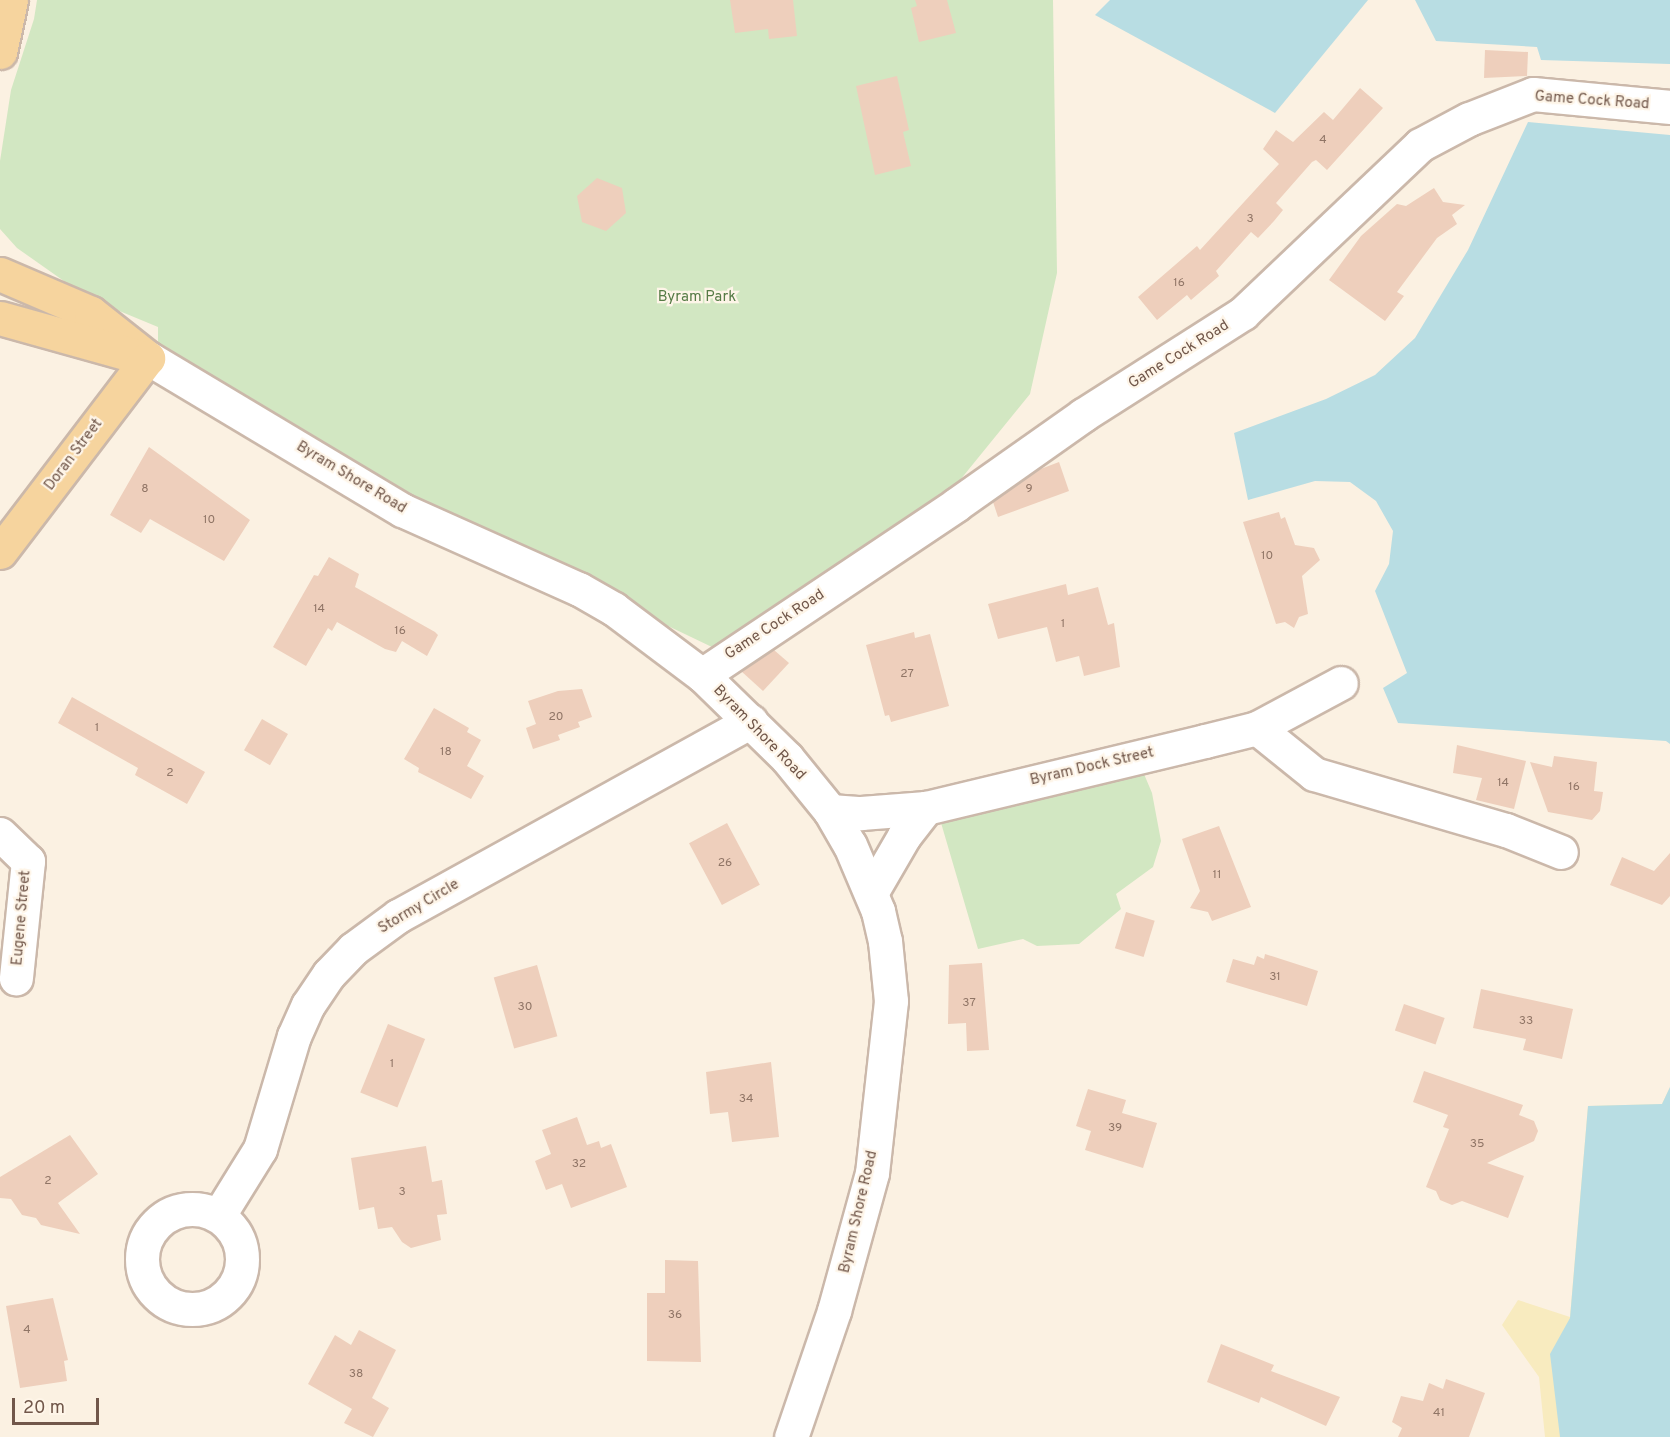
<!DOCTYPE html>
<html>
<head>
<meta charset="utf-8">
<style>
  body { margin:0 }
  #map { position:relative; width:1670px; height:1437px; overflow:hidden; background:#fbf1e2; font-family:Overpass,sans-serif }
  div>[style] { position:absolute }
  [style*='--x'] { left:calc(var(--x)*1px); top:calc(var(--y)*1px); width:calc(var(--w)*1px); rotate:calc(var(--a)*1deg) }
  .green>* { inset:0; background:#d2e7c2 }
  .sand>* { inset:0; background:#f8ebbf }
  .water>* { inset:0; background:#b8dde3 }
  .building>* { inset:0; background:#eecfbc; transform-origin:0 0 }
  .roads { filter:drop-shadow(2px 0 #cbb8aa) drop-shadow(-2px 0 #cbb8aa) drop-shadow(0 2px #cbb8aa) drop-shadow(0 -2px #cbb8aa) }
  .minor>* { height:33px; margin:-16.5px; padding:0 16.5px; transform-origin:16.5px; border-radius:16.5px; background:#fff }
  .minor>.ring { margin:-16.5px; padding:0; box-sizing:content-box; background:none; border:33px solid #fff; border-radius:50% }
  .major>* { height:33px; margin:-16.5px; padding:0 16.5px; transform-origin:16.5px; border-radius:16.5px; background:#f6d49e }
  span { translate:-50% -50%; white-space:nowrap; text-align:center; line-height:1.15; -webkit-text-stroke:4.5px #fef5e8; paint-order:stroke }
  .number-label { font-size:12px; color:#907566 }
  .number-label span { -webkit-text-stroke-width:0 }
  .street-label { font-size:15px; color:#71574a }
  .park-label { font-size:15px; color:#567b46 }
  .scale { position:absolute; left:12px; top:1398px; width:87px; height:27px; box-sizing:border-box; border:3px solid #71574a; border-top:0; padding-left:8px; font-size:18px; line-height:21px; white-space:nowrap; color:#71574a; -webkit-text-stroke:4px #fef5e8; paint-order:stroke }
</style>
</head>
<body>
<div id="map">
  <div class="green">
    <div style="clip-path:polygon(37px 0,1053px 0,1057px 273px,1030px 394px,956px 485px,714px 648px,666px 625px,600px 582px,447px 516px,374px 477px,158px 345px,158px 327px,88px 298px,17px 248px,0 229px,0 161px,11px 90px,34px 19px)"></div>
    <div style="clip-path:polygon(1121px 769px,1144px 774px,1152px 793px,1161px 841px,1153px 867px,1116px 894px,1121px 909px,1079px 944px,1037px 946px,1023px 939px,978px 949px,939px 816px)"></div>
  </div>
  <div class="sand">
    <div style="clip-path:polygon(1670px 1087px,1573px 1437px,1545px 1437px,1539px 1377px,1502px 1325px,1518px 1300px,1570px 1317px,1588px 1106px,1662px 1104px)"></div>
  </div>
  <div class="water">
    <div style="clip-path:polygon(1110px 0,1368px 0,1275px 113px,1095px 15px)"></div>
    <div style="clip-path:polygon(1415px 0,1670px 0,1670px 64px,1541px 60px,1537px 47px,1436px 41px)"></div>
    <div style="clip-path:polygon(1528px 122px,1670px 135px,1670px 744px,1666px 741px,1398px 723px,1383px 688px,1407px 673px,1375px 591px,1389px 564px,1393px 531px,1376px 501px,1350px 482px,1315px 481px,1248px 500px,1234px 433px,1326px 399px,1375px 375px,1415px 338px,1468px 250px)"></div>
    <div style="clip-path:polygon(1670px 1087px,1670px 1437px,1560px 1437px,1550px 1354px,1570px 1318px,1588px 1106px,1662px 1104px)"></div>
  </div>
  <div class="building">
    <div style="clip-path:polygon(730px 0,793px 0,797px 36px,769px 39px,768px 29px,735px 33px)"></div>
    <div style="clip-path:polygon(915px 0,947px 0,956px 33px,919px 42px,911px 8px,917px 6px)"></div>
    <div style="clip-path:polygon(1485px 50px,1528px 52px,1527px 76px,1484px 78px)"></div>
    <div style="clip-path:polygon(897px 76px,909px 130px,903px 132px,911px 166px,875px 175px,856px 86px)"></div>
    <div style="clip-path:polygon(1360px 88px,1383px 108px,1327px 170px,1316px 160px,1312px 162px,1276px 203px,1283px 210px,1274px 221px,1258px 238px,1251px 232px,1216px 271px,1219px 276px,1191px 300px,1187px 295px,1157px 320px,1138px 297px,1197px 246px,1200px 250px,1279px 164px,1263px 149px,1276px 130px,1293px 142px,1324px 112px,1333px 120px)"></div>
    <div style="clip-path:polygon(597px 178px,622px 188px,626px 213px,606px 231px,582px 222px,577px 196px)"></div>
    <div style="clip-path:polygon(1434px 188px,1443px 202px,1465px 205px,1452px 215px,1457px 224px,1437px 238px,1397px 292px,1404px 296px,1385px 321px,1329px 280px,1361px 236px,1397px 204px,1406px 206px)"></div>
    <div style="clip-path:polygon(149px 447px,250px 520px,224px 561px,150px 519px,141px 533px,110px 515px)"></div>
    <div style="clip-path:polygon(1059px 462px,1069px 491px,998px 517px,993px 502px,1038px 470px)"></div>
    <div style="clip-path:polygon(1279px 512px,1281px 519px,1285px 517px,1295px 545px,1314px 548px,1320px 560px,1302px 576px,1308px 614px,1299px 617px,1294px 628px,1285px 622px,1276px 624px,1243px 522px)"></div>
    <div style="clip-path:polygon(329px 557px,359px 574px,355px 587px,435px 632px,438px 635px,427px 656px,402px 641px,396px 652px,385px 649px,337px 622px,332px 631px,328px 628px,306px 666px,273px 647px,314px 575px,318px 576px)"></div>
    <div style="clip-path:polygon(1066px 584px,1068px 595px,1098px 587px,1108px 625px,1114px 623px,1120px 667px,1084px 676px,1079px 656px,1056px 662px,1047px 627px,998px 639px,988px 604px)"></div>
    <div style="clip-path:polygon(914px 632px,915px 638px,930px 634px,949px 706px,891px 722px,889px 715px,885px 716px,866px 645px)"></div>
    <div style="clip-path:polygon(774px 650px,789px 663px,763px 691px,741px 671px)"></div>
    <div style="clip-path:polygon(582px 689px,592px 717px,578px 722px,580px 727px,558px 735px,560px 740px,533px 749px,526px 728px,536px 724px,528px 701px,558px 691px)"></div>
    <div style="clip-path:polygon(72px 697px,205px 772px,187px 804px,135px 775px,138px 768px,58px 723px)"></div>
    <div style="clip-path:polygon(434px 708px,469px 728px,467px 732px,481px 740px,467px 766px,484px 776px,471px 799px,418px 772px,419px 768px,404px 759px)"></div>
    <div style="left:262px;top:719px;width:30px;height:36px;rotate:30deg"></div>
    <div style="clip-path:polygon(1457px 745px,1526px 761px,1514px 809px,1476px 800px,1482px 778px,1453px 773px)"></div>
    <div style="clip-path:polygon(1554px 756px,1597px 762px,1594px 791px,1603px 792px,1600px 811px,1592px 820px,1548px 812px,1530px 762px,1552px 767px)"></div>
    <div style="left:727px;top:823px;width:70px;height:43px;rotate:62deg"></div>
    <div style="clip-path:polygon(1219px 826px,1251px 907px,1212px 921px,1208px 912px,1190px 908px,1200px 891px,1182px 839px)"></div>
    <div style="clip-path:polygon(1670px 853px,1670px 896px,1662px 905px,1610px 885px,1622px 857px,1654px 871px)"></div>
    <div style="left:1126px;top:912px;width:30px;height:38px;rotate:17deg"></div>
    <div style="clip-path:polygon(1265px 954px,1318px 971px,1307px 1006px,1226px 982px,1233px 959px,1254px 965px,1257px 956px,1264px 959px)"></div>
    <div style="clip-path:polygon(982px 963px,989px 1050px,967px 1051px,966px 1023px,948px 1024px,949px 965px)"></div>
    <div style="left:537px;top:965px;width:74px;height:45px;rotate:74deg"></div>
    <div style="clip-path:polygon(1481px 989px,1573px 1009px,1562px 1059px,1523px 1050px,1526px 1039px,1473px 1028px)"></div>
    <div style="left:1404px;top:1004px;width:43px;height:28px;rotate:19deg"></div>
    <div style="left:388px;top:1024px;width:40px;height:74px;rotate:22deg"></div>
    <div style="clip-path:polygon(771px 1062px,779px 1137px,732px 1142px,728px 1112px,710px 1114px,706px 1072px)"></div>
    <div style="clip-path:polygon(1424px 1071px,1523px 1105px,1519px 1115px,1534px 1121px,1538px 1131px,1534px 1141px,1487px 1163px,1524px 1176px,1508px 1218px,1462px 1201px,1452px 1205px,1440px 1200px,1436px 1191px,1426px 1187px,1449px 1129px,1443px 1127px,1448px 1115px,1413px 1102px)"></div>
    <div style="clip-path:polygon(1088px 1089px,1126px 1100px,1122px 1113px,1157px 1123px,1143px 1168px,1085px 1150px,1091px 1131px,1076px 1126px)"></div>
    <div style="clip-path:polygon(577px 1117px,587px 1145px,599px 1141px,601px 1148px,611px 1144px,627px 1187px,571px 1208px,562px 1184px,546px 1190px,535px 1161px,551px 1154px,542px 1130px)"></div>
    <div style="clip-path:polygon(70px 1135px,98px 1174px,58px 1203px,80px 1234px,41px 1225px,36px 1218px,22px 1215px,11px 1199px,0 1198px,0 1177px)"></div>
    <div style="clip-path:polygon(426px 1146px,432px 1182px,442px 1180px,447px 1214px,437px 1215px,441px 1240px,411px 1248px,402px 1242px,392px 1227px,378px 1229px,374px 1207px,359px 1210px,351px 1158px)"></div>
    <div style="clip-path:polygon(665px 1260px,698px 1261px,701px 1362px,647px 1361px,647px 1293px,665px 1293px)"></div>
    <div style="clip-path:polygon(53px 1298px,68px 1360px,64px 1361px,67px 1381px,20px 1388px,6px 1306px)"></div>
    <div style="clip-path:polygon(359px 1330px,396px 1350px,372px 1398px,389px 1408px,373px 1437px,344px 1423px,352px 1409px,308px 1384px,335px 1335px,351px 1345px)"></div>
    <div style="clip-path:polygon(1221px 1344px,1274px 1365px,1271px 1371px,1340px 1397px,1326px 1426px,1261px 1397px,1259px 1403px,1207px 1382px)"></div>
    <div style="clip-path:polygon(1446px 1379px,1485px 1393px,1469px 1437px,1398px 1437px,1402px 1428px,1392px 1422px,1401px 1396px,1423px 1401px,1429px 1383px,1443px 1389px)"></div>
  </div>
  <div class="roads">
    <div class="minor">
      <div style="--x:148;--y:358;--w:296;--a:30.9"></div>
      <div style="--x:402;--y:510;--w:194;--a:24.1"></div>
      <div style="--x:579;--y:589;--w:40;--a:29.7"></div>
      <div style="--x:614;--y:609;--w:110;--a:36.9"></div>
      <div style="--x:702;--y:675;--w:119;--a:44.3"></div>
      <div style="--x:787;--y:758;--w:68;--a:50.9"></div>
      <div style="--x:830;--y:811;--w:39;--a:60"></div>
      <div style="--x:850;--y:845;--w:72;--a:67"></div>
      <div style="--x:878;--y:911;--w:31;--a:77"></div>
      <div style="--x:885;--y:941;--w:60;--a:84.3"></div>
      <div style="--x:891;--y:1001;--w:173;--a:96.3"></div>
      <div style="--x:872;--y:1173;--w:143;--a:105.4"></div>
      <div style="--x:834;--y:1311;--w:133;--a:108.8"></div>
      <div style="--x:702;--y:675;--w:307;--a:-33.8"></div>
      <div style="--x:957;--y:504;--w:154;--a:-35.2"></div>
      <div style="--x:1083;--y:415;--w:190;--a:-32.5"></div>
      <div style="--x:1243;--y:313;--w:244;--a:-43.5"></div>
      <div style="--x:1420;--y:145;--w:55;--a:-28"></div>
      <div style="--x:1469;--y:119;--w:69;--a:-21.3"></div>
      <div style="--x:1533;--y:94;--w:138;--a:5.4"></div>
      <div style="--x:1257;--y:728;--w:73;--a:38.9"></div>
      <div style="--x:1314;--y:774;--w:200;--a:16.3"></div>
      <div style="--x:1506;--y:830;--w:59;--a:21.8"></div>
      <div style="--x:830;--y:811;--w:31;--a:4"></div>
      <div style="--x:861;--y:813;--w:65;--a:-4.4"></div>
      <div style="--x:926;--y:808;--w:287;--a:-13.5"></div>
      <div style="--x:1205;--y:741;--w:54;--a:-14"></div>
      <div style="--x:1257;--y:728;--w:95;--a:-28.2"></div>
      <div style="--x:0;--y:834;--w:39;--a:44"></div>
      <div style="--x:28;--y:861;--w:118;--a:95.9"></div>
      <div style="--x:871;--y:893;--w:66;--a:-59.9"></div>
      <div style="--x:904;--y:836;--w:36;--a:-52"></div>
      <div class="ring" style="left:142px;top:1209px;width:67px;height:67px"></div>
      <div style="--x:219;--y:1215;--w:78;--a:-58.2"></div>
      <div style="--x:260;--y:1149;--w:118;--a:-73.3"></div>
      <div style="--x:294;--y:1036;--w:34;--a:-66"></div>
      <div style="--x:308;--y:1005;--w:37;--a:-56"></div>
      <div style="--x:329;--y:974;--w:35;--a:-46"></div>
      <div style="--x:353;--y:949;--w:56;--a:-36.3"></div>
      <div style="--x:398;--y:916;--w:403;--a:-28.9"></div>
    </div>
    <div class="major">
      <div style="--x:0;--y:52;--w:53;--a:-78.1"></div>
      <div style="--x:0;--y:274;--w:99;--a:23.2"></div>
      <div style="--x:91;--y:313;--w:73;--a:38.3"></div>
      <div style="--x:0;--y:318;--w:145;--a:15.6"></div>
      <div style="--x:0;--y:552;--w:244;--a:-52.7"></div>
    </div>
  </div>
  <div class="number-label">
    <span style="left:1323px;top:141px">4</span>
    <span style="left:1250px;top:220px">3</span>
    <span style="left:1179px;top:284px">16</span>
    <span style="left:145px;top:490px">8</span>
    <span style="left:1029px;top:490px">9</span>
    <span style="left:209px;top:521px">10</span>
    <span style="left:1267px;top:557px">10</span>
    <span style="left:319px;top:610px">14</span>
    <span style="left:1063px;top:625px">1</span>
    <span style="left:400px;top:632px">16</span>
    <span style="left:907px;top:675px">27</span>
    <span style="left:556px;top:718px">20</span>
    <span style="left:97px;top:729px">1</span>
    <span style="left:446px;top:753px">18</span>
    <span style="left:170px;top:774px">2</span>
    <span style="left:1503px;top:784px">14</span>
    <span style="left:1574px;top:788px">16</span>
    <span style="left:725px;top:864px">26</span>
    <span style="left:1217px;top:876px">11</span>
    <span style="left:1275px;top:978px">31</span>
    <span style="left:969px;top:1004px">37</span>
    <span style="left:525px;top:1008px">30</span>
    <span style="left:1526px;top:1022px">33</span>
    <span style="left:392px;top:1065px">1</span>
    <span style="left:746px;top:1100px">34</span>
    <span style="left:1115px;top:1129px">39</span>
    <span style="left:1477px;top:1145px">35</span>
    <span style="left:579px;top:1165px">32</span>
    <span style="left:48px;top:1182px">2</span>
    <span style="left:402px;top:1193px">3</span>
    <span style="left:675px;top:1316px">36</span>
    <span style="left:27px;top:1331px">4</span>
    <span style="left:356px;top:1375px">38</span>
    <span style="left:1439px;top:1414px">41</span>
  </div>
  <div class="street-label">
    <span style="left:1592px;top:101px;rotate:4deg">Game Cock Road</span>
    <span style="left:1179px;top:355px;rotate:-32deg">Game Cock Road</span>
    <span style="left:74px;top:455px;rotate:-53deg">Doran Street</span>
    <span style="left:351px;top:478px;rotate:31deg">Byram Shore Road</span>
    <span style="left:775px;top:625px;rotate:-33deg">Game Cock Road</span>
    <span style="left:759px;top:733px;rotate:46deg">Byram Shore Road</span>
    <span style="left:1092px;top:767px;rotate:-13deg">Byram Dock Street</span>
    <span style="left:419px;top:907px;rotate:-31deg">Stormy Circle</span>
    <span style="left:22px;top:918px;rotate:-85deg">Eugene Street</span>
    <span style="left:859px;top:1212px;rotate:-77deg">Byram Shore Road</span>
  </div>
  <div class="park-label">
    <span style="left:697px;top:298px">Byram Park</span>
  </div>
  <div class="scale">20 m</div>
</div>
</body>
</html>
